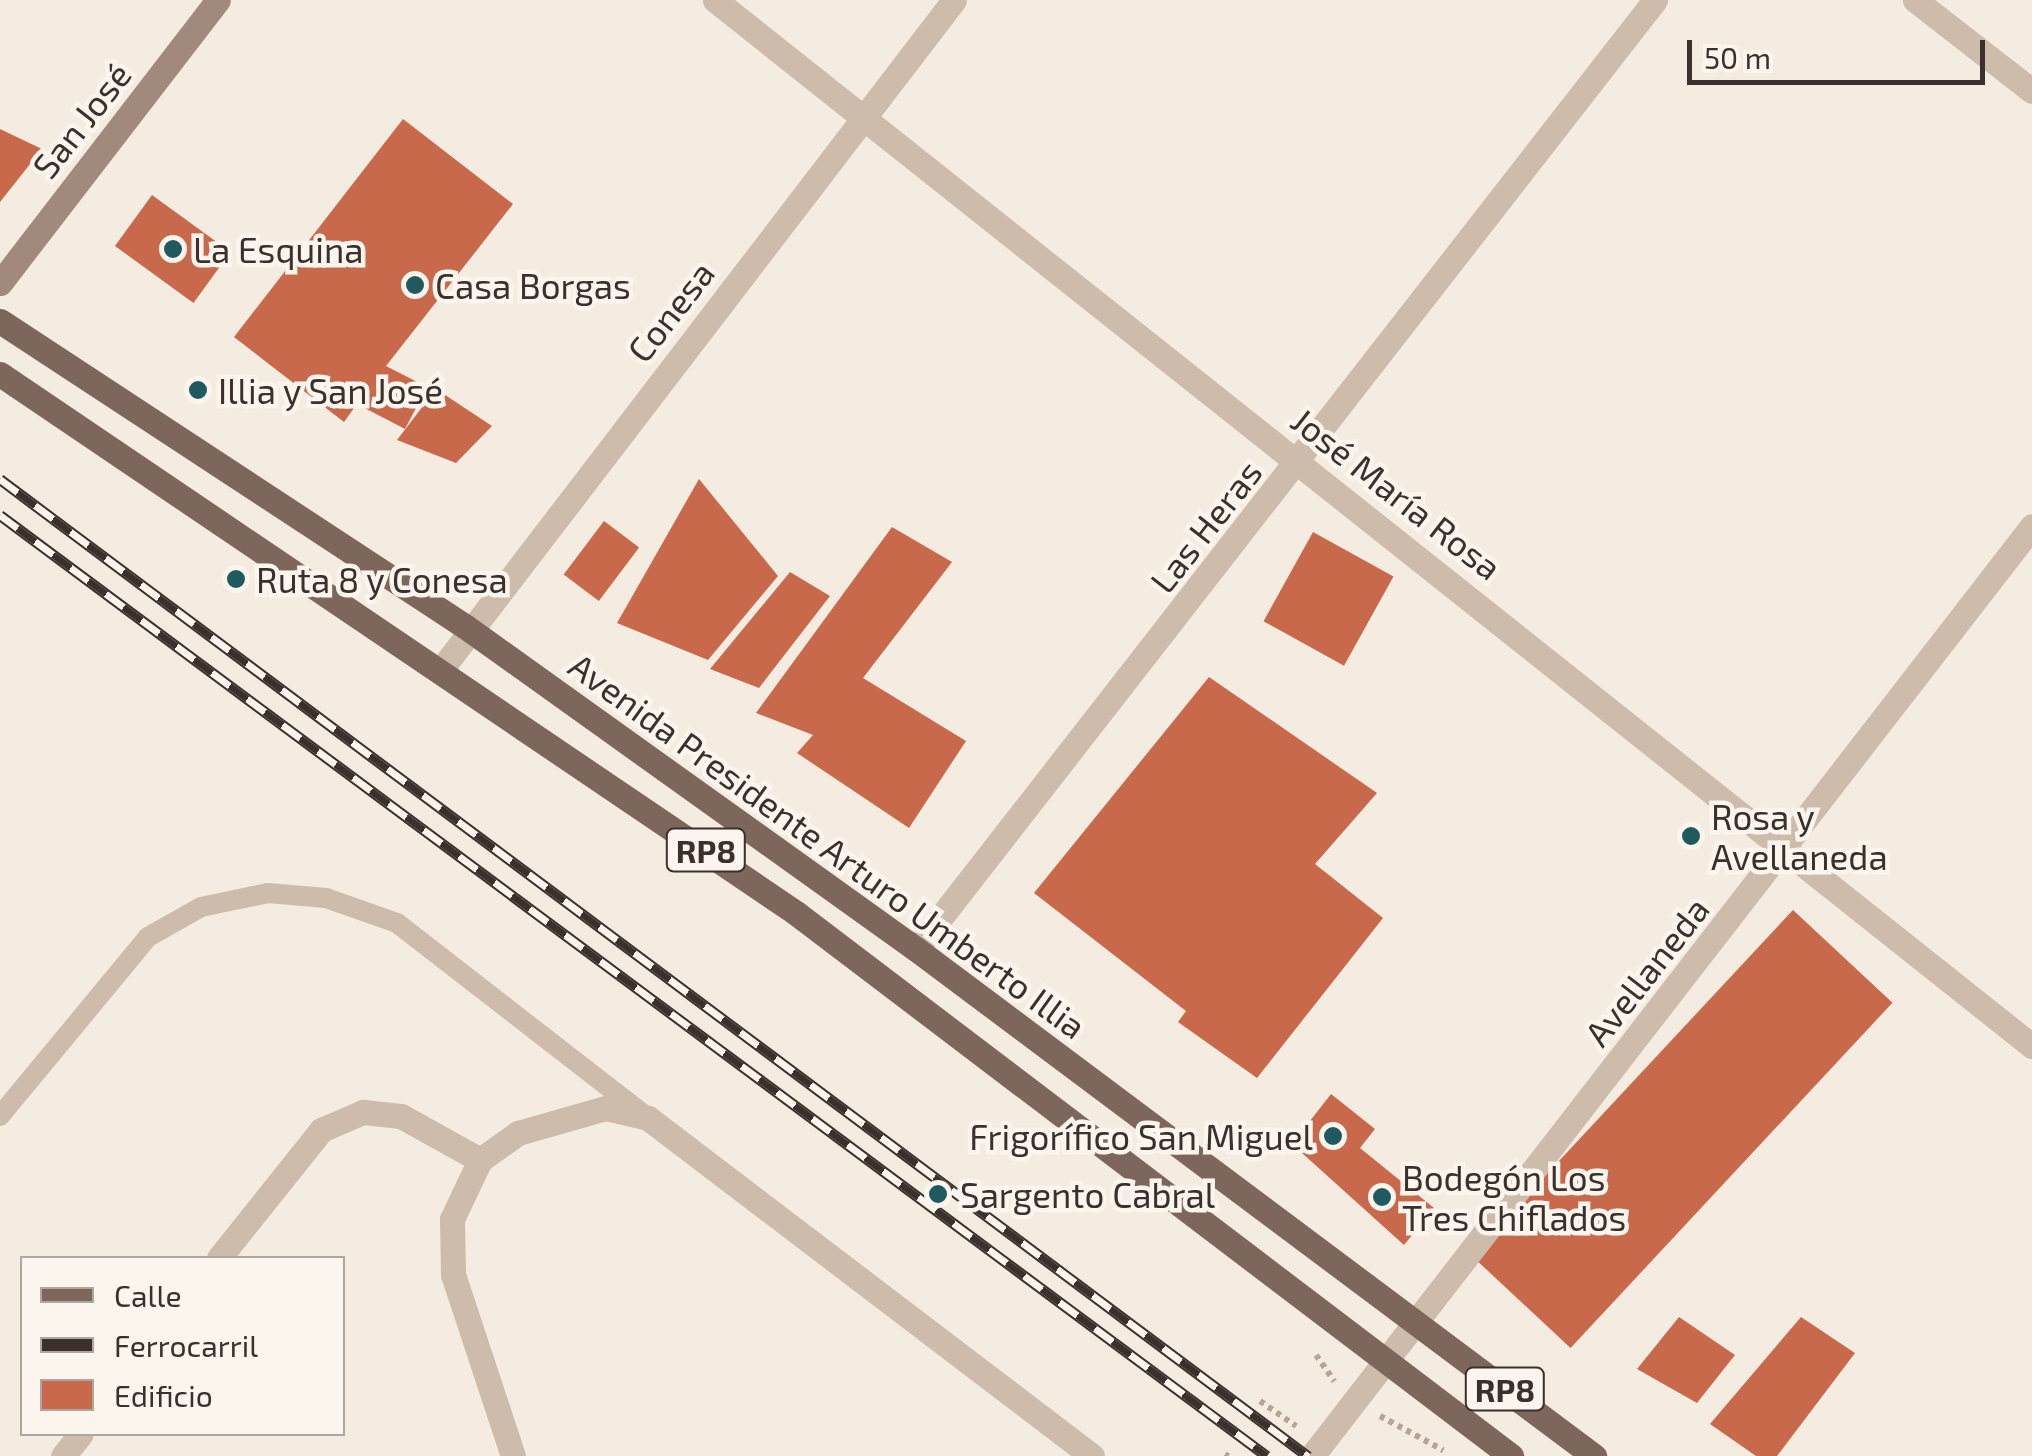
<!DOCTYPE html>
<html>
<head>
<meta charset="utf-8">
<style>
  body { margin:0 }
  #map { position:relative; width:2032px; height:1456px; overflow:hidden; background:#f4ebe1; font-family:"Exo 2",sans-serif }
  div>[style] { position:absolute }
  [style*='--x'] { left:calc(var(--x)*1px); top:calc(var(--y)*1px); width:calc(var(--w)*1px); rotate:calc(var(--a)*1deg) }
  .building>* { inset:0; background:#c8694b; transform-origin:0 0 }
  .path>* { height:6px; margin-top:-3px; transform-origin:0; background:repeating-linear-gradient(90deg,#b9a596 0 5px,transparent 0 10px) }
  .lane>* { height:20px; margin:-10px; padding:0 10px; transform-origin:10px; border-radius:10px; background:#cdbbac }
  .street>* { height:25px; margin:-12.5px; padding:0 12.5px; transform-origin:12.5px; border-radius:12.5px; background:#cdbbac }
  .secondary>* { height:25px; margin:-12.5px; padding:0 12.5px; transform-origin:12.5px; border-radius:12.5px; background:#a18a7d }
  .primary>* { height:25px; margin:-12.5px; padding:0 12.5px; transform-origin:12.5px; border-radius:12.5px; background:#7d675c }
  .rail>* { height:11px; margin-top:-5.5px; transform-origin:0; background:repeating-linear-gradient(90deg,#fbf5ee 0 22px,#3b302b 0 44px); box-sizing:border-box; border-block:2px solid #3b302b }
  .dots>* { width:28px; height:28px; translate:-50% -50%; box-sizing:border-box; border:5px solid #fbf5ee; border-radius:50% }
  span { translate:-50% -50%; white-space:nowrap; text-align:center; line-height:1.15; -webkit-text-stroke:9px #fbf5ee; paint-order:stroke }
  .shield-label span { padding:2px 8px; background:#fbf5ee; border:2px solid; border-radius:8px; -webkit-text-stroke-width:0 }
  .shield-label { font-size:32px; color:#3b302b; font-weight:700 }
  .street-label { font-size:35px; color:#3b302b }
  .poi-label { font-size:35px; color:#3b302b }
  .left { translate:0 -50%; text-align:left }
  .right { translate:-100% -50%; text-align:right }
  .legend { position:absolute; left:20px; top:1256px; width:325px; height:180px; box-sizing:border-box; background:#fbf5ee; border:2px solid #aea6a0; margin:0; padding:12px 18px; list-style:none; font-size:30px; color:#3b302b }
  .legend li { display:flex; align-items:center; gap:20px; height:50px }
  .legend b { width:50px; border:2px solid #aea6a0 }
  .scale { position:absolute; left:1687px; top:40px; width:298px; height:45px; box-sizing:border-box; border:5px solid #3b302b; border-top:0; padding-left:12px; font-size:30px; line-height:35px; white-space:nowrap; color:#3b302b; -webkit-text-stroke:8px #fbf5ee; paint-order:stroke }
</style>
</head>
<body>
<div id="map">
  <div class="building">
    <div style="clip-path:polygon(403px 119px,513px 204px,386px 366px,427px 387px,405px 429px,357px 404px,344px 422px,234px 337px)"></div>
    <div style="clip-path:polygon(0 129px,42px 149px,0 202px)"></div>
    <div style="left:152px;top:195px;width:97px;height:63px;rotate:36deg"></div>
    <div style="clip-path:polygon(436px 389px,492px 426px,456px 463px,397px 440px)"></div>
    <div style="clip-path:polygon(699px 479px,778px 576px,708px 660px,617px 623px)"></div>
    <div style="left:604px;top:521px;width:44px;height:67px;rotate:37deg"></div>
    <div style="clip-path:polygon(892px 527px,952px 562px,863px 678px,966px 741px,909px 828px,797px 753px,813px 735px,756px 713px)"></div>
    <div style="left:1313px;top:532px;width:92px;height:102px;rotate:29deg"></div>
    <div style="clip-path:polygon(790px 572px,830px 596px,759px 688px,710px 669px)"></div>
    <div style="clip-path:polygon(1209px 677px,1377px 793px,1315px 864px,1383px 918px,1257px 1078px,1178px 1022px,1186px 1011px,1034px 893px)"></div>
    <div style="left:1793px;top:910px;width:136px;height:472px;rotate:43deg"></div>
    <div style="clip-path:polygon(1331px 1094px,1375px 1129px,1360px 1148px,1434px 1208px,1404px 1245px,1292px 1144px)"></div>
    <div style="clip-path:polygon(1679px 1317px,1735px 1355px,1697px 1403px,1637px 1369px)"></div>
    <div style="clip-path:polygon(1801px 1317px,1855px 1353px,1777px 1456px,1756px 1456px,1710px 1424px)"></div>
  </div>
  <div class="path">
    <div style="--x:1316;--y:1355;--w:32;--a:55"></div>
    <div style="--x:1260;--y:1401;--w:44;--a:34.8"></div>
    <div style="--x:1380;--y:1416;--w:72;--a:28.4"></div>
    <div style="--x:1225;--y:1454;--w:4;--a:34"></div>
  </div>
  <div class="lane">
    <div style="--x:0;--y:1116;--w:232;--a:-50.4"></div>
    <div style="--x:148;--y:937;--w:61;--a:-29.5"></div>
    <div style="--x:201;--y:907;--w:68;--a:-11.8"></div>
    <div style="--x:268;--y:893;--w:58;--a:4.9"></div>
    <div style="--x:326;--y:898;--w:75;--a:19.4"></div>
    <div style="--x:397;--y:923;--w:311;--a:37.8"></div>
  </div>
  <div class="street">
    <div style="--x:715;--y:0;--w:1682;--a:38.46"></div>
    <div style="--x:1915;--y:0;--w:148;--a:37.9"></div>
    <div style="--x:443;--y:667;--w:840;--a:-52.54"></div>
    <div style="--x:916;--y:949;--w:1203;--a:-52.09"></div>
    <div style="--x:219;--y:1258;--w:164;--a:-51.4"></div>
    <div style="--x:321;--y:1130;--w:46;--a:-23.2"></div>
    <div style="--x:363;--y:1112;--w:38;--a:6"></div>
    <div style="--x:401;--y:1116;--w:90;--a:29.1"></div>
    <div style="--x:63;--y:1456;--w:28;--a:-51"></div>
    <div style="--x:513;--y:1456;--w:191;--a:-108.3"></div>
    <div style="--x:453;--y:1275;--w:56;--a:-91"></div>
    <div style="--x:452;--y:1219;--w:65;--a:-64.6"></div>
    <div style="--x:480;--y:1160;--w:47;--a:-35.4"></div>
    <div style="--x:518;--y:1133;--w:91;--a:-15.9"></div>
    <div style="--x:606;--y:1108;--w:43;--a:13.4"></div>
    <div style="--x:648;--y:1118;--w:558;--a:37.28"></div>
    <div style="--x:1312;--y:1456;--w:1176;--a:-52.25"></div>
  </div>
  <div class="secondary">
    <div style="--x:0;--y:283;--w:357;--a:-52.4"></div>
  </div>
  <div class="primary">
    <div style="--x:0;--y:321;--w:557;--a:33.29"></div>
    <div style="--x:466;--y:627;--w:553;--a:35.59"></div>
    <div style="--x:916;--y:949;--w:847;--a:36.79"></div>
    <div style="--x:0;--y:374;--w:961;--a:34.1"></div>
    <div style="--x:796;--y:913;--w:898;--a:37.21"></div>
  </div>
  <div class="rail">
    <div style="--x:0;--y:479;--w:1633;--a:36.76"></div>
    <div style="--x:0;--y:515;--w:1578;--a:36.6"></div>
  </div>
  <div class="dots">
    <div style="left:173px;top:249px;background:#1f5a5e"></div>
    <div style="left:415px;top:285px;background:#1f5a5e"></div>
    <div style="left:198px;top:390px;background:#1f5a5e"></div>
    <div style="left:236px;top:579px;background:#1f5a5e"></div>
    <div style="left:1691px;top:836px;background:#1f5a5e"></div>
    <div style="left:1333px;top:1136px;background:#1f5a5e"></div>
    <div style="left:938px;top:1194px;background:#1f5a5e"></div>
    <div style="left:1382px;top:1197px;background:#1f5a5e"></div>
  </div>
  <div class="shield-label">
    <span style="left:706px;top:850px">RP8</span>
    <span style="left:1505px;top:1389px">RP8</span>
  </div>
  <div class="street-label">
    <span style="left:81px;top:120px;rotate:-52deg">San José</span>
    <span style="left:670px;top:311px;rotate:-52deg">Conesa</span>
    <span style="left:1397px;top:493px;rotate:38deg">José María Rosa</span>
    <span style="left:1205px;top:526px;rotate:-52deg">Las Heras</span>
    <span style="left:828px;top:845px;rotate:36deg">Avenida Presidente Arturo Umberto Illia</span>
    <span style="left:1646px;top:971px;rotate:-52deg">Avellaneda</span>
  </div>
  <div class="poi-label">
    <span class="left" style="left:193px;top:249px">La Esquina</span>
    <span class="left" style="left:435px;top:285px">Casa Borgas</span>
    <span class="left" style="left:218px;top:390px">Illia y San José</span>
    <span class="left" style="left:256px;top:579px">Ruta 8 y Conesa</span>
    <span class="left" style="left:1711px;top:836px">Rosa y<br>Avellaneda</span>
    <span class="right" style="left:1313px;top:1136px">Frigorífico San Miguel</span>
    <span class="left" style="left:1402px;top:1197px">Bodegón Los<br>Tres Chiflados</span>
    <span class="left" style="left:960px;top:1194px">Sargento Cabral</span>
  </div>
  <ul class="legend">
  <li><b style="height:12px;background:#7d675c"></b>Calle</li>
  <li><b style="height:12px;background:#3b302b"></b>Ferrocarril</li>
  <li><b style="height:28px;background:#c8694b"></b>Edificio</li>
  </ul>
  <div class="scale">50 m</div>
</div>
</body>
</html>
